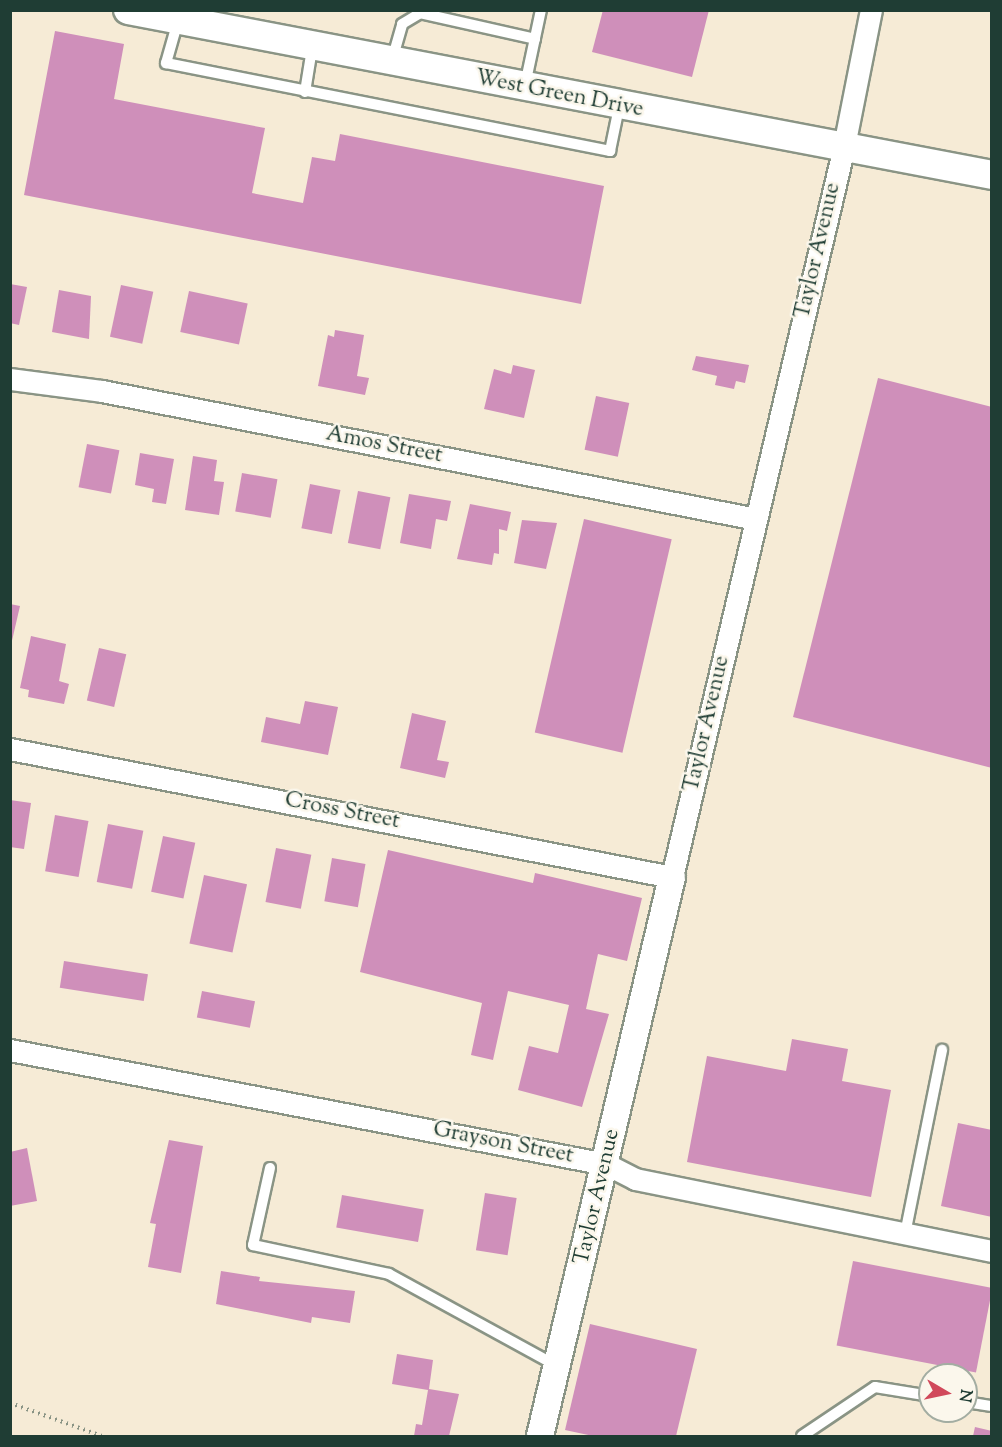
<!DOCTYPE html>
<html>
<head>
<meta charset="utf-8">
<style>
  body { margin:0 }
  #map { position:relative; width:1002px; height:1447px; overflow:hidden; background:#f6ebd6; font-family:"Sorts Mill Goudy",serif }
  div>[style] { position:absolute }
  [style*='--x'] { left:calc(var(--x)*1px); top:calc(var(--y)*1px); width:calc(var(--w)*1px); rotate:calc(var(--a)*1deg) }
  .building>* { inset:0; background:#cf8fba; transform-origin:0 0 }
  .path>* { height:4px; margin-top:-2px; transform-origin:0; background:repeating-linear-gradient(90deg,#8a9485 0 1.5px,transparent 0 6px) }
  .roads { filter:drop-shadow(2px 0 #8a9485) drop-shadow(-2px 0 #8a9485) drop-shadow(0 2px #8a9485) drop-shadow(0 -2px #8a9485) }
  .service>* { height:10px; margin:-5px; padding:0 5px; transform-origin:5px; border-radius:5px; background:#fff }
  .minor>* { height:21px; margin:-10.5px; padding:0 10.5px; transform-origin:10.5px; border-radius:10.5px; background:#fff }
  .tertiary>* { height:26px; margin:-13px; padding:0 13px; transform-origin:13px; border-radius:13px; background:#fff }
  .secondary>* { height:28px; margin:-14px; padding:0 14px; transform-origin:14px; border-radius:14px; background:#fff }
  span { translate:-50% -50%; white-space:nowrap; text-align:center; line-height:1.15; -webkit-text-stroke:5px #fbf7ec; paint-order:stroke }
  .street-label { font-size:22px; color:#1f3d34 }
  .frame { position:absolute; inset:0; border:12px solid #1f3d34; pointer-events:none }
  .north { position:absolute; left:918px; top:1363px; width:60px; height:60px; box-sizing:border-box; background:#fbf7ec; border:2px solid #a3ada2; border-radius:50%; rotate:99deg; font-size:16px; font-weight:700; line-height:24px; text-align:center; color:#1f3d34 }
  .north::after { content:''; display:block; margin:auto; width:21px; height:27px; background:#d1495b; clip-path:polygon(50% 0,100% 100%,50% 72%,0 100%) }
</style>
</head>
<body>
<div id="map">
  <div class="building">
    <div style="clip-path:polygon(603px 10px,709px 10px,692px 77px,592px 52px)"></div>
    <div style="clip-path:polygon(55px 31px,124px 44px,114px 99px,265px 128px,252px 193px,303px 203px,312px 157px,335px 161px,340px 134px,604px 186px,581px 304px,24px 195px)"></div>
    <div style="clip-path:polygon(10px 284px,27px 287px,19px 325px,10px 323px)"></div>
    <div style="left:121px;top:285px;width:33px;height:53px;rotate:12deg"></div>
    <div style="clip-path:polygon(59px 290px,91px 296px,89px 339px,52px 332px)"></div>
    <div style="left:189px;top:291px;width:60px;height:42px;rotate:12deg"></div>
    <div style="clip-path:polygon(335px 330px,364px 335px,357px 376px,369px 378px,365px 395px,318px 386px,328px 335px,334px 337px)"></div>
    <div style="clip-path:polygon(696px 356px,749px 365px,745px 383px,736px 381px,734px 389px,715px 385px,717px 376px,692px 370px)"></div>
    <div style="clip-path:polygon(513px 365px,535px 370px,524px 418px,484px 409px,494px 369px,511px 374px)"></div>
    <div style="clip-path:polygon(878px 378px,992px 407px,992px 768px,793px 717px)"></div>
    <div style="left:596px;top:396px;width:34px;height:55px;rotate:12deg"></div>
    <div style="left:87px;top:444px;width:33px;height:44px;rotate:11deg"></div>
    <div style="clip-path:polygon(140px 453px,174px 459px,166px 504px,152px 502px,154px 489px,135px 485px)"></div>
    <div style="clip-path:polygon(193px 456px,217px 460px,214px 481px,224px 482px,219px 515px,185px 510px)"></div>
    <div style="left:242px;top:473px;width:36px;height:39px;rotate:10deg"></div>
    <div style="left:310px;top:484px;width:31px;height:45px;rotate:11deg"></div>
    <div style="left:358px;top:491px;width:33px;height:53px;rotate:11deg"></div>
    <div style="clip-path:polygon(409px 494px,451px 501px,447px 521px,436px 519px,431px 549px,400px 543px)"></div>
    <div style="clip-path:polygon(470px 504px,511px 512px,507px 531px,499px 529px,499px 554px,494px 553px,492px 565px,457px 559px)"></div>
    <div style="left:584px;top:519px;width:90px;height:219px;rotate:13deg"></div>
    <div style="clip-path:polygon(522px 520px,557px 523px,546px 569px,514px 563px)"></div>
    <div style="clip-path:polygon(10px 604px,20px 606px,11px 645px,10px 645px)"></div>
    <div style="clip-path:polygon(31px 636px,66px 644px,59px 681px,69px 684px,64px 704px,28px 697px,29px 690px,20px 688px)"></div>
    <div style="left:99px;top:648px;width:28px;height:54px;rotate:13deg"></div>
    <div style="clip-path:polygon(305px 701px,338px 707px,328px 755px,261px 742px,266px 717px,300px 724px)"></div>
    <div style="clip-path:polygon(412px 713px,446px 721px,437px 760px,449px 762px,445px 778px,400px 768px)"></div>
    <div style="clip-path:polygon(10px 800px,31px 803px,24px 849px,10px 847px)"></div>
    <div style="left:55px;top:815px;width:34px;height:57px;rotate:10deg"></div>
    <div style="left:108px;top:824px;width:36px;height:59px;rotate:11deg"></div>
    <div style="left:163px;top:836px;width:33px;height:57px;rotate:12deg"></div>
    <div style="left:276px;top:848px;width:36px;height:55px;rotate:11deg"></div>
    <div style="clip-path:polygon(388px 850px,533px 883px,535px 873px,642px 898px,627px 961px,598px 954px,586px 1009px,609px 1014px,582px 1107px,518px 1090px,529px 1046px,558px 1053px,569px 1005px,508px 991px,493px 1060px,471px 1055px,482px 1003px,360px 972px)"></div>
    <div style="left:332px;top:858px;width:34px;height:44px;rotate:10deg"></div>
    <div style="left:204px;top:875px;width:44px;height:70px;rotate:12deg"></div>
    <div style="left:64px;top:961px;width:85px;height:27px;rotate:9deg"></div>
    <div style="left:202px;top:991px;width:54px;height:27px;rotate:11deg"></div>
    <div style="clip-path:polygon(792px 1039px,848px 1049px,842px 1081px,891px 1090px,871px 1197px,687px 1162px,707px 1056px,786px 1071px)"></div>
    <div style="clip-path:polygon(958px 1123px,992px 1130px,992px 1217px,941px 1206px)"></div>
    <div style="clip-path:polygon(169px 1140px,203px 1146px,181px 1273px,148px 1267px,156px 1224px,150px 1223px)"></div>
    <div style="clip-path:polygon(27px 1148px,37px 1201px,10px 1206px,10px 1152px)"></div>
    <div style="left:485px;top:1193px;width:32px;height:58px;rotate:9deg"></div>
    <div style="left:342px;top:1195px;width:83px;height:33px;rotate:10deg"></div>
    <div style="left:853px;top:1261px;width:142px;height:86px;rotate:11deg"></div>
    <div style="clip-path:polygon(221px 1271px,260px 1277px,259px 1281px,355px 1291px,350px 1323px,312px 1317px,311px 1323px,216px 1304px)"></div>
    <div style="clip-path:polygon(590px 1324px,697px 1349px,676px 1436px,593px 1436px,565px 1430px)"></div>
    <div style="clip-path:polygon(397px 1354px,433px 1360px,429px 1389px,459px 1394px,449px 1436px,414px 1436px,416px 1424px,422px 1425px,428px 1390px,392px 1384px)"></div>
    <div style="clip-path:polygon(975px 1427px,992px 1431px,992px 1436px,973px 1436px)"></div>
  </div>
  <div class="path">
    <div style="--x:10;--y:1403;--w:98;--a:19.7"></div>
  </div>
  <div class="roads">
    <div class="service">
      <div style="--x:178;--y:21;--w:44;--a:105.9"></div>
      <div style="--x:166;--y:63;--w:453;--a:11.2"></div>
      <div style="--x:610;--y:151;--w:45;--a:-78.4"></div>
      <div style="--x:392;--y:60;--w:37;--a:-74"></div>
      <div style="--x:402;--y:24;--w:21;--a:-31"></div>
      <div style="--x:420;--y:13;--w:118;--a:12.7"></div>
      <div style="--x:525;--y:85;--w:77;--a:-78"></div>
      <div style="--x:305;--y:92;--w:44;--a:-80.8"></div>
      <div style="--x:270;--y:1168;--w:79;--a:102.4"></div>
      <div style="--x:253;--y:1245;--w:139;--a:12"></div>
      <div style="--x:389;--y:1274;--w:192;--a:28.7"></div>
      <div style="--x:905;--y:1234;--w:188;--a:-78.6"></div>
      <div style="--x:966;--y:1402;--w:26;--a:9"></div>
      <div style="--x:802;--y:1436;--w:88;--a:-33.9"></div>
      <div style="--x:875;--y:1387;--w:56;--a:9.3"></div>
    </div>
    <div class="minor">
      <div style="--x:10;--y:379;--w:93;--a:7.4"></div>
      <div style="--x:102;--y:391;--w:666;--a:11.07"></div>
      <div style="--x:10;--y:749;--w:674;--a:10.94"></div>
      <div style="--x:672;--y:877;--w:746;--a:-76.75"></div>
      <div style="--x:843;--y:151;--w:144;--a:-78.8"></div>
      <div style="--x:10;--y:1050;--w:607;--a:10.83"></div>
      <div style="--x:606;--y:1164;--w:33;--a:27"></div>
      <div style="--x:635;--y:1179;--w:364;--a:11.4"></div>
    </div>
    <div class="tertiary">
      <div style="--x:540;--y:1436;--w:574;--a:-76.71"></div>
    </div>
    <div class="secondary">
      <div style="--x:128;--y:10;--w:880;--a:10.81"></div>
    </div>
  </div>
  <div class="street-label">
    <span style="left:559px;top:95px;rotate:11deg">West Green Drive</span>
    <span style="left:819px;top:251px;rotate:-77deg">Taylor Avenue</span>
    <span style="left:384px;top:446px;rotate:11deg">Amos Street</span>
    <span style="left:708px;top:724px;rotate:-77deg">Taylor Avenue</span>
    <span style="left:342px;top:812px;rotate:11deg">Cross Street</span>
    <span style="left:503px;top:1144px;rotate:11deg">Grayson Street</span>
    <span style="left:598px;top:1197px;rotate:-77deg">Taylor Avenue</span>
  </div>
  <div class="frame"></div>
  <div class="north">N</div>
</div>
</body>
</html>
